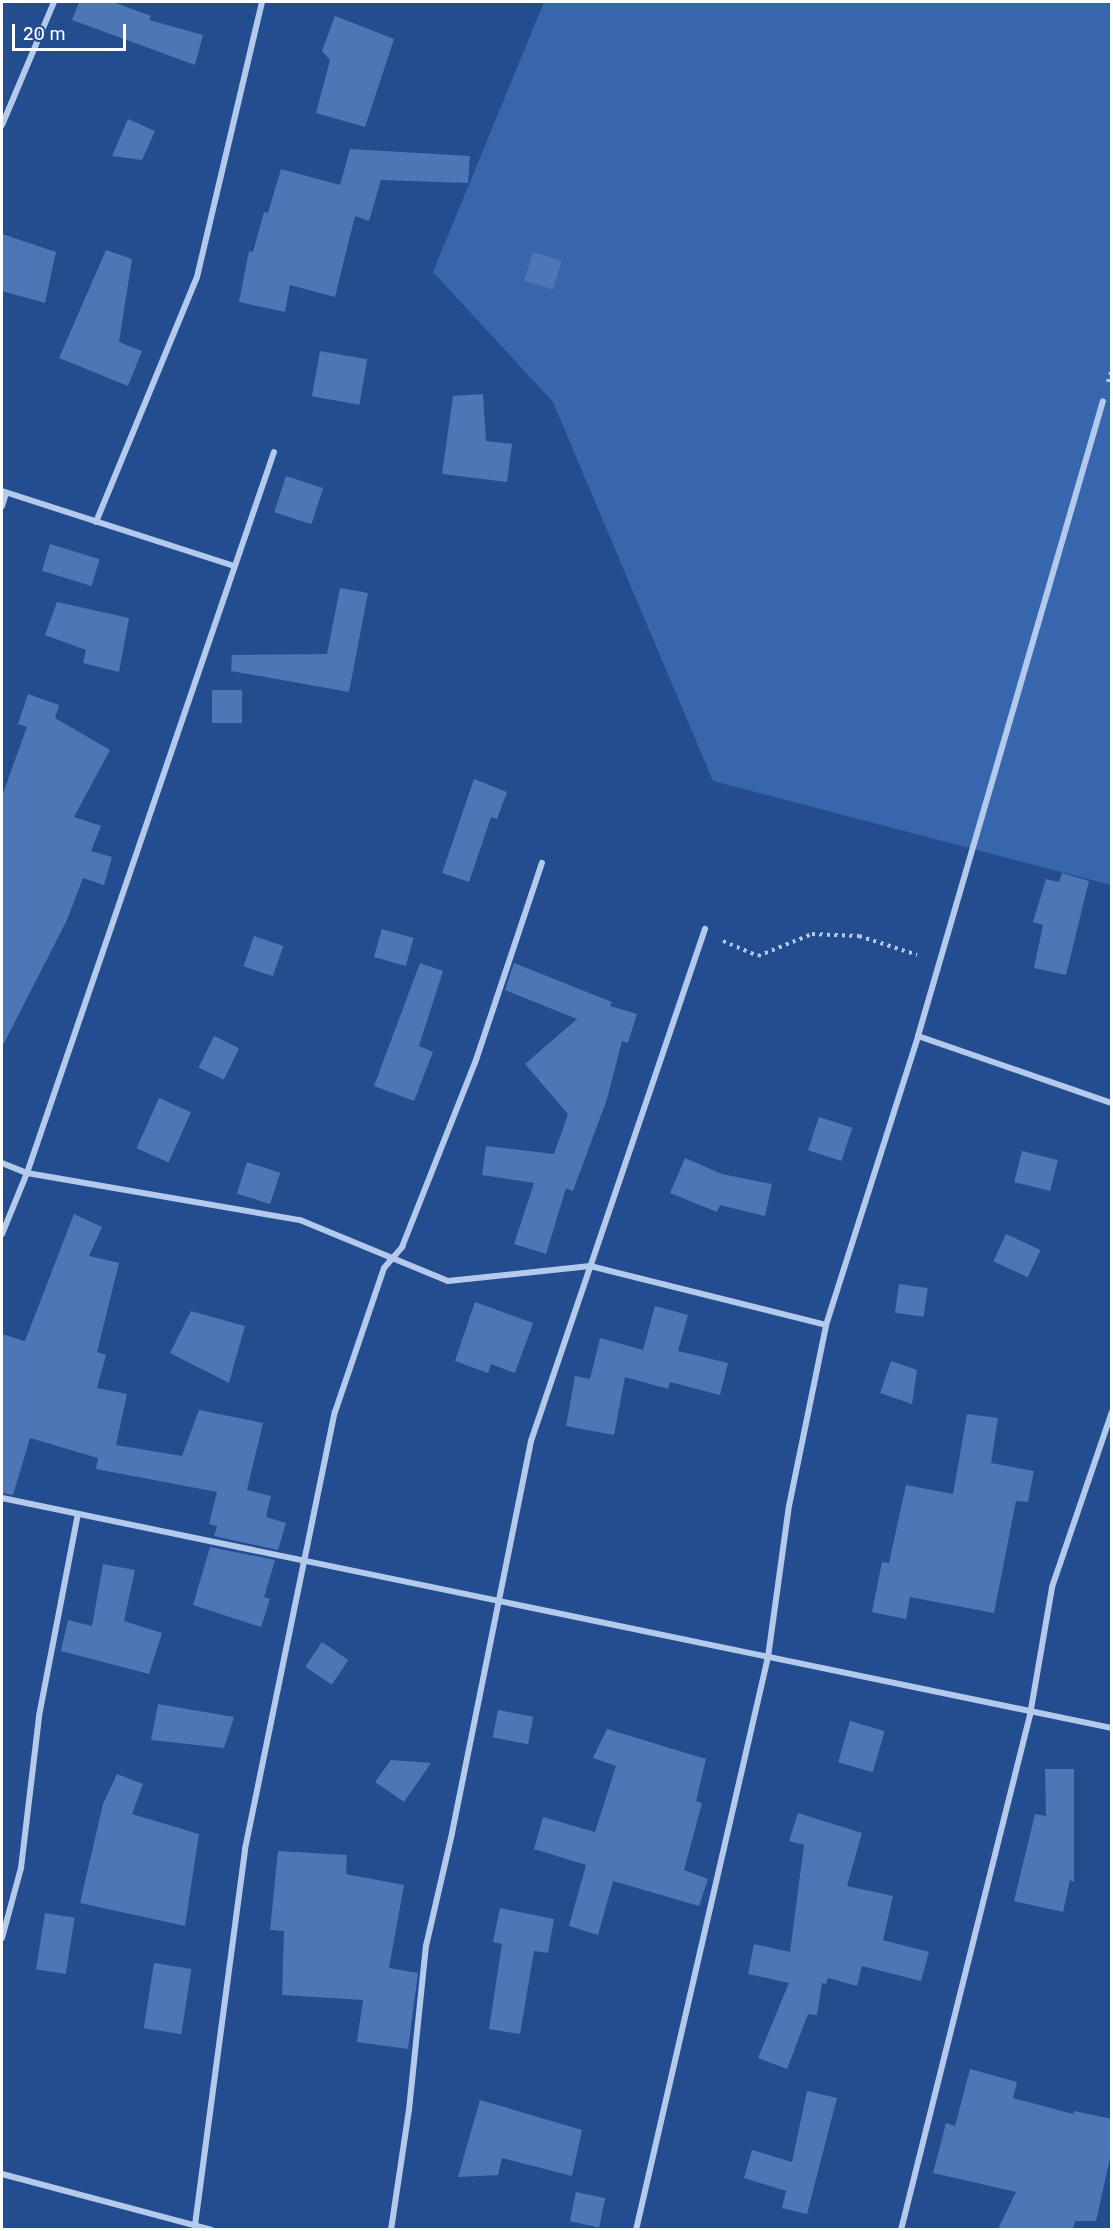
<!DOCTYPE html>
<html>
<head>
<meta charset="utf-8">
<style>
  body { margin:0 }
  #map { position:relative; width:1113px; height:2231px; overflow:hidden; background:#244d8f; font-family:Rubik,sans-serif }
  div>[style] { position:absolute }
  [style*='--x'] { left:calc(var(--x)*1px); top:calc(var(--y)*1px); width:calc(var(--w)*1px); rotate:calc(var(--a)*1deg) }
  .green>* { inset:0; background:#3866ac }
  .building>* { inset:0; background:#4c76b5; transform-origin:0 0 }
  .path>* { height:4px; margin-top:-2px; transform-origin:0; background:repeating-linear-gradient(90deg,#b4caec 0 3px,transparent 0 7.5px) }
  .minor>* { height:6px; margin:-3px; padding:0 3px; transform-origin:3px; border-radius:3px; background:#b4caec }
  span { translate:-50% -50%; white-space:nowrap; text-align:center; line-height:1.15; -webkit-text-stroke:6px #244d8f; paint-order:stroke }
  .frame { position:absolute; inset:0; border:3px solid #fff; pointer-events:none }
  .scale { position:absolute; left:12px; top:24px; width:114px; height:27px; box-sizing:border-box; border:3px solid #fff; border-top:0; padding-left:8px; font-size:18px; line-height:21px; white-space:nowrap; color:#fff; -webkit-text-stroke:4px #244d8f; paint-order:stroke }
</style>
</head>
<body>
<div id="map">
  <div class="green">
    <div style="clip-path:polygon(544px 2px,1111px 2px,1111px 885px,713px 781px,553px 402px,433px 272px)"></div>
  </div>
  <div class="building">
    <div style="clip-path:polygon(79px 2px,113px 2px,151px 16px,149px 20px,203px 35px,195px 65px,72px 20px)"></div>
    <div style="clip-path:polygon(335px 16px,394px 39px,365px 127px,316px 113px,330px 60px,322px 51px)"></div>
    <div style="clip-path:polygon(128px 119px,155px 131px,142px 160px,112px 156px)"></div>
    <div style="clip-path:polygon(350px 149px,470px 156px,468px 183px,381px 180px,369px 221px,355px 216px,335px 297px,290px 285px,285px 312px,239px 302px,249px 251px,253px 252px,264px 212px,268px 213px,281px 169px,340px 185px)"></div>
    <div style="clip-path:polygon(2px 234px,56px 252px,45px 303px,2px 291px)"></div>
    <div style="clip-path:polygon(106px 250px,132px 259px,119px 342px,142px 351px,128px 386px,59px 358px)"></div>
    <div style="left:533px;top:252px;width:30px;height:30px;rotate:17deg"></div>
    <div style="left:320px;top:351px;width:48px;height:46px;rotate:10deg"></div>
    <div style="clip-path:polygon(483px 394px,486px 441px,512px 444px,507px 482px,442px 474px,453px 396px)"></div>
    <div style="left:286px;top:476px;width:39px;height:38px;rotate:18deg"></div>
    <div style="left:50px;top:544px;width:52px;height:28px;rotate:17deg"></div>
    <div style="clip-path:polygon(340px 588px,368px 593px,349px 692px,231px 671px,232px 655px,327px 654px)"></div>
    <div style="clip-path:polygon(57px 602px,129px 618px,119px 672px,83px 663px,86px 650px,45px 635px)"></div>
    <div style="left:212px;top:690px;width:30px;height:33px"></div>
    <div style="clip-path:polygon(28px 694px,59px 705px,55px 718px,110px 750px,74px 817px,101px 826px,91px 851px,112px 857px,104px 885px,83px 878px,67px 920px,2px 1047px,2px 796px,27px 727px,18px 724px)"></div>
    <div style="clip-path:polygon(474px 779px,507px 792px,497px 819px,491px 817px,469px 882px,442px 873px)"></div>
    <div style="clip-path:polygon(1062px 873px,1089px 881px,1066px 975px,1034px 968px,1043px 925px,1033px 922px,1046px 879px,1059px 882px)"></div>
    <div style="left:382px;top:929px;width:33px;height:29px;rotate:16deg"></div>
    <div style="left:254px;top:936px;width:31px;height:32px;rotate:19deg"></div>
    <div style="clip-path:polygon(420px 963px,443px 971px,419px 1046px,433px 1052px,414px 1101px,374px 1086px)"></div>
    <div style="clip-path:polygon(514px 963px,612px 1002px,610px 1006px,637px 1014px,628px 1043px,622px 1041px,607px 1099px,573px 1191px,566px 1188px,546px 1254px,514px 1244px,534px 1183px,482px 1175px,486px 1146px,554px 1154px,568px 1114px,525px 1064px,577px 1019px,505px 990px)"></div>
    <div style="left:214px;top:1036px;width:28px;height:35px;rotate:26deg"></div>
    <div style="left:159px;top:1098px;width:35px;height:55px;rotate:24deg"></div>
    <div style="left:819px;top:1117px;width:35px;height:35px;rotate:18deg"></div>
    <div style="left:1022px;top:1151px;width:37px;height:32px;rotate:14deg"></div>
    <div style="clip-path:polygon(685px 1158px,722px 1174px,772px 1184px,765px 1216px,720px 1205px,717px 1212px,670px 1193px)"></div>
    <div style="left:247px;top:1162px;width:35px;height:33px;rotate:18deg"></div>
    <div style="clip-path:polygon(74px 1214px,102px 1227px,89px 1256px,119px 1263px,97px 1352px,106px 1355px,97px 1388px,127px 1394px,116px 1445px,182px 1456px,199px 1410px,263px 1423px,247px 1490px,271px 1496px,266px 1517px,286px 1523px,278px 1550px,214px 1536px,217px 1526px,209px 1524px,217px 1492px,96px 1469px,98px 1458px,30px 1438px,13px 1495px,2px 1493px,2px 1334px,25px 1341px)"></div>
    <div style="left:1006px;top:1234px;width:38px;height:30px;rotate:25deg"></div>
    <div style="left:899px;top:1284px;width:29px;height:29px;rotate:8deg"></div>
    <div style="clip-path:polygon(475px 1302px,533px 1323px,515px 1373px,491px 1364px,488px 1373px,455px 1361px)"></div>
    <div style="clip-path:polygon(655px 1306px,688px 1315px,678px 1351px,728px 1363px,720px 1395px,670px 1382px,668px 1389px,625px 1377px,614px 1435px,566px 1426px,575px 1376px,590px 1379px,600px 1338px,643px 1350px)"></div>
    <div style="clip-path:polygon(191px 1311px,245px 1326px,229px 1383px,170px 1353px)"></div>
    <div style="clip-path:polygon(891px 1361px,917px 1370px,912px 1404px,880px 1393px)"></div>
    <div style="clip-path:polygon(967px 1414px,998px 1418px,991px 1463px,1034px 1471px,1028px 1502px,1016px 1501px,994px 1613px,910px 1597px,906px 1619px,872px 1612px,882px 1562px,889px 1563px,906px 1485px,953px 1494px)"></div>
    <div style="clip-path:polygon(210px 1547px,275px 1560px,264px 1597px,270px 1599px,261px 1627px,193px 1605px)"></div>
    <div style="clip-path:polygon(103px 1564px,135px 1570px,124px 1621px,162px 1633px,149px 1674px,61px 1651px,68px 1620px,92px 1626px)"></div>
    <div style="left:322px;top:1642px;width:32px;height:30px;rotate:34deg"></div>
    <div style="clip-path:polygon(158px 1704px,234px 1717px,224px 1748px,151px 1740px)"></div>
    <div style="left:498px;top:1710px;width:36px;height:28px;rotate:11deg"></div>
    <div style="left:850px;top:1721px;width:36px;height:43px;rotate:16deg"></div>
    <div style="clip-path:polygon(607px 1729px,706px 1759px,696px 1801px,702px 1803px,684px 1870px,708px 1879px,699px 1906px,613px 1881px,598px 1935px,569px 1926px,586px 1865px,534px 1849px,543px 1817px,595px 1832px,616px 1766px,593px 1758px)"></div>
    <div style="clip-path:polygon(391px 1760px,431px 1763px,404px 1802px,375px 1782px)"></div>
    <div style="clip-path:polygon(1045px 1769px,1074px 1769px,1074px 1882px,1070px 1880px,1063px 1912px,1014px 1901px,1035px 1814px,1046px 1816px)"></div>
    <div style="clip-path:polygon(117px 1774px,143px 1784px,132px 1814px,199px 1834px,185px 1926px,80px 1903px,103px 1804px)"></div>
    <div style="clip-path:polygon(798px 1813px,862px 1833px,847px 1886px,893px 1896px,883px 1940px,929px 1952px,921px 1981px,862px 1966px,857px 1986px,828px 1978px,826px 1984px,822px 1983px,817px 2015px,808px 2014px,787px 2069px,758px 2058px,789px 1983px,748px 1974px,754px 1944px,790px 1952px,804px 1845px,789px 1841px)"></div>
    <div style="clip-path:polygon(278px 1851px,347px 1855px,346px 1874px,404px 1885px,389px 1968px,418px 1973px,408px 2049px,357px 2042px,363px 2000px,282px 1995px,284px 1931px,270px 1930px)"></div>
    <div style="clip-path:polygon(500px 1908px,554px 1919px,548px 1953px,534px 1951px,520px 2034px,489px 2029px,502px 1944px,493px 1942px)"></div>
    <div style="left:45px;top:1913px;width:30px;height:57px;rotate:9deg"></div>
    <div style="left:154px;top:1963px;width:38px;height:66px;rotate:9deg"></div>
    <div style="clip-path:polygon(970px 2069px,1017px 2082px,1013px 2098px,1073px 2114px,1074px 2111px,1112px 2119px,1112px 2149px,1096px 2221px,1075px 2221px,1073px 2229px,998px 2229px,1016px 2192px,933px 2173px,946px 2123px,955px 2126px)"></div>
    <div style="clip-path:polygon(807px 2091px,837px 2098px,807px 2214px,782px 2208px,786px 2191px,744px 2178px,752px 2150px,792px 2162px)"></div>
    <div style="clip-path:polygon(480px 2100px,582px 2130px,572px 2176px,502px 2158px,498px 2175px,458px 2177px)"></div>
    <div style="left:576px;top:2192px;width:30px;height:30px;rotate:12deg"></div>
  </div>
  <div class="path">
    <div style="--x:1108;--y:382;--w:15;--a:-74"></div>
    <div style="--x:723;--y:941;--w:38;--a:23"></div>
    <div style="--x:758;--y:956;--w:58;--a:-22.2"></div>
    <div style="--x:812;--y:934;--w:47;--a:2.4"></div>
    <div style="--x:859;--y:936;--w:61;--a:18.1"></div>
  </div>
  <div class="minor">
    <div style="--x:2;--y:125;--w:134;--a:-67.1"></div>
    <div style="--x:2;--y:491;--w:244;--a:17.9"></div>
    <div style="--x:2;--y:506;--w:14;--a:-73"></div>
    <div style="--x:96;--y:522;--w:265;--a:-67.6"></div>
    <div style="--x:197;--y:277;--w:283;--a:-76.7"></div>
    <div style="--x:918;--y:1036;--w:205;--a:19.1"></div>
    <div style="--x:2;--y:1163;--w:27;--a:22"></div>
    <div style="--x:27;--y:1173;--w:277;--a:9.8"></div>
    <div style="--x:300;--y:1220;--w:160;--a:22.4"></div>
    <div style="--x:448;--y:1281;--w:143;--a:-6"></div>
    <div style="--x:590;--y:1266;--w:243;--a:14"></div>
    <div style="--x:2;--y:1234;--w:66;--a:-67.7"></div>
    <div style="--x:27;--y:1173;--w:762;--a:-71.09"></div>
    <div style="--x:2;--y:1498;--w:1134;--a:11.71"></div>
    <div style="--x:2;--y:1938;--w:73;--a:-74.8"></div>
    <div style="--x:21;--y:1868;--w:153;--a:-83.2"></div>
    <div style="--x:39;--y:1716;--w:206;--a:-79.1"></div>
    <div style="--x:2;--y:2174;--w:217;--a:14.9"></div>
    <div style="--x:195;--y:2225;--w:379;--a:-82.4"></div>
    <div style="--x:245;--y:1849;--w:446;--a:-78.4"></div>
    <div style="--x:335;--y:1412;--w:152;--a:-71.2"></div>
    <div style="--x:384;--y:1268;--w:28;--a:-49"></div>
    <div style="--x:402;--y:1247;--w:198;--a:-68.4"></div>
    <div style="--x:475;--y:1063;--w:211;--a:-71.5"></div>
    <div style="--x:391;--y:2230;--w:121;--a:-81.5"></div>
    <div style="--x:409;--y:2110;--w:165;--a:-84.1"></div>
    <div style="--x:426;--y:1946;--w:116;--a:-77"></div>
    <div style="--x:452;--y:1833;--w:400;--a:-78.6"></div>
    <div style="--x:531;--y:1441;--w:541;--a:-71.23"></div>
    <div style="--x:636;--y:2230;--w:588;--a:-77.03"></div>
    <div style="--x:768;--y:1657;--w:152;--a:-82.1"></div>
    <div style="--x:789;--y:1506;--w:185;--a:-78.4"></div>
    <div style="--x:826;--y:1325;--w:303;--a:-72.3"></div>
    <div style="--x:918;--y:1036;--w:661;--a:-73.76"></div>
    <div style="--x:901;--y:2230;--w:531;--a:-75.94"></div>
    <div style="--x:1030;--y:1715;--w:130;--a:-80.2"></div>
    <div style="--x:1052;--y:1587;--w:185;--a:-71.1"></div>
  </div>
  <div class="frame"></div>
  <div class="scale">20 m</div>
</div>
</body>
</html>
